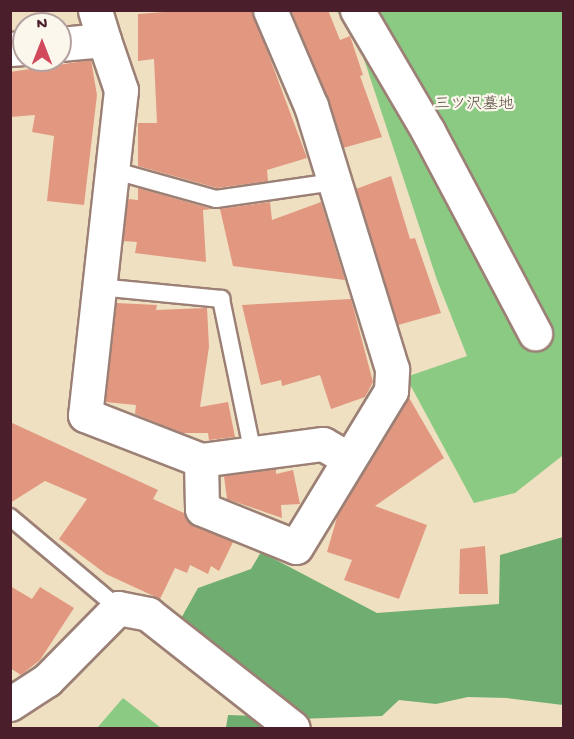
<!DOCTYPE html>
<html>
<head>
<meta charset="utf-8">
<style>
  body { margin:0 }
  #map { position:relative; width:574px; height:739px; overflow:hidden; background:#efe0c1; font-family:"Gochi Hand","Klee One",sans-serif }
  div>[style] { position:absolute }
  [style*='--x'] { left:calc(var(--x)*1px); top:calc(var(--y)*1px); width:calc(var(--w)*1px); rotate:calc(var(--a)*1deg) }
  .green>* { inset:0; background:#8aca82 }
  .forest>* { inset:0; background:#6fae70 }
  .building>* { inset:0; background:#e19780 }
  .roads { filter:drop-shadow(2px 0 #9c8076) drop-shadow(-2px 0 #9c8076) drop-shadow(0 2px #9c8076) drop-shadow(0 -2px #9c8076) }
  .lane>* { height:16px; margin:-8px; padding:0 8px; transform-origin:8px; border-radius:8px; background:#fff }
  .street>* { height:33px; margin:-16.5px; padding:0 16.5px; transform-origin:16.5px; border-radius:16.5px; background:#fff }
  span { translate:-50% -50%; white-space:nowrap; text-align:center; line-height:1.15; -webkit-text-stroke:4.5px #fbf7ec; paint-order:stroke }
  .park-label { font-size:16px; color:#5d5245 }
  .frame { position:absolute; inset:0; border:12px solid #4a1f2b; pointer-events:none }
  .north { position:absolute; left:12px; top:12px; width:60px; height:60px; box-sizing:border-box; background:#fbf7ec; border:2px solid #b4a19f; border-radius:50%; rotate:0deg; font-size:16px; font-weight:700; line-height:24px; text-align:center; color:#4a1f2b }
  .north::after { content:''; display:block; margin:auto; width:21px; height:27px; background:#d1495b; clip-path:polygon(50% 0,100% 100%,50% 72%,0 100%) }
</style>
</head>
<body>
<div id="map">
  <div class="green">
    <div style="clip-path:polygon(336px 11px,563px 11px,563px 448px,562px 456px,515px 493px,474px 503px,406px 377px,467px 356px,437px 280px,355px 32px)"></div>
    <div style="clip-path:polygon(123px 698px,161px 728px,97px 728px)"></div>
  </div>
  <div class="forest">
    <div style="clip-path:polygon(563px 537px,563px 705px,507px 698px,468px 697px,436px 704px,399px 700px,382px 716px,298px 719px,179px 622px,198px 588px,251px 569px,261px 552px,377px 613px,499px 604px,500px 555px)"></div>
    <div style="clip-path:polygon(228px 715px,258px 716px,272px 728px,226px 728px)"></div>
  </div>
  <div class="building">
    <div style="clip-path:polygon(190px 10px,252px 10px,307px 158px,267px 170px,268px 181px,217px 188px,138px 166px,138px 123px,157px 123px,154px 59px,138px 61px,138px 14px)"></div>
    <div style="clip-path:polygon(291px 10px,328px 10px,340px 40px,350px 36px,363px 75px,360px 76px,382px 137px,343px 148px,328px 99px)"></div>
    <div style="clip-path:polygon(91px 60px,97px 95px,84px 205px,47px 201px,54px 136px,32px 132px,35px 115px,10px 117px,10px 72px)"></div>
    <div style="clip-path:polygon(391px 176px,410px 239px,415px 238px,441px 313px,398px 325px,356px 189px)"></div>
    <div style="clip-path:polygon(138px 188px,212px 209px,203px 210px,206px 262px,135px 253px,137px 242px,123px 241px,128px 199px,138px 200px)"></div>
    <div style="clip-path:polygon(270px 202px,272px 220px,321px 202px,345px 280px,233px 266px,220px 209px)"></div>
    <div style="clip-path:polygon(351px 299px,373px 382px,365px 397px,331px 409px,320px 375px,282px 386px,281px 380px,261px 385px,242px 305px)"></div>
    <div style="clip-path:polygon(116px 303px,157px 305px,156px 310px,207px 308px,209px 347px,200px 407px,228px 402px,235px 437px,209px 440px,208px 433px,182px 433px,135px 414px,136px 405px,105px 402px)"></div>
    <div style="clip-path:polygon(408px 396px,444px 458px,375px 506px,427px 525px,399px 599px,344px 580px,352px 560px,327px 552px,338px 514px)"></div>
    <div style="clip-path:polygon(10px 422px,158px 490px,153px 499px,184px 513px,195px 526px,233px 542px,219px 571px,211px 566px,208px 574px,190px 565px,187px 573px,175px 568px,160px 599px,106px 574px,59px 539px,87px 499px,45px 481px,10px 503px)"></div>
    <div style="clip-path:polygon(276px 469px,276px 474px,293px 470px,300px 504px,281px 505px,282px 518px,227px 499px,224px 476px)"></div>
    <div style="clip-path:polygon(485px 546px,488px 594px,459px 594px,460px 549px)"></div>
    <div style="clip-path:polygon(10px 586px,32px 599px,40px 587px,74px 608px,40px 660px,21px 675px,10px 668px)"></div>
  </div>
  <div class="roads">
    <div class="lane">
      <div style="--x:112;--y:170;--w:108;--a:15.6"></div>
      <div style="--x:216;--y:199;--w:119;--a:-8.2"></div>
      <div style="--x:99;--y:287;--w:123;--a:5.6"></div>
      <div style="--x:221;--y:299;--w:158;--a:78.3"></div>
      <div style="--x:10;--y:517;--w:141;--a:40.1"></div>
    </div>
    <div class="street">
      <div style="--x:357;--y:10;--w:140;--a:59.6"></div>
      <div style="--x:428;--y:131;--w:229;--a:62.1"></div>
      <div style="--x:104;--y:40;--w:53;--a:71.2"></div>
      <div style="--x:121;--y:90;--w:327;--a:96.3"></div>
      <div style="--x:85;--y:415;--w:124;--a:21.2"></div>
      <div style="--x:201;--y:460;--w:123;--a:-7.5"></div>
      <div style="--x:323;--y:444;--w:30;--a:30"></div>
      <div style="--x:60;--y:44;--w:44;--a:-5.2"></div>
      <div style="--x:104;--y:40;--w:31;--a:-107"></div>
      <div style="--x:10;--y:49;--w:14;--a:-4"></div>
      <div style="--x:201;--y:460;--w:49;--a:88.8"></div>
      <div style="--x:202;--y:509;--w:101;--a:22"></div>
      <div style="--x:296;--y:547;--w:183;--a:-58.7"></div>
      <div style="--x:391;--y:391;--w:22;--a:-87"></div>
      <div style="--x:392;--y:369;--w:275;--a:-107.1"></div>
      <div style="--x:311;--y:106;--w:104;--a:-113.1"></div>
      <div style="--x:10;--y:704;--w:44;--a:-33"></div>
      <div style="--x:47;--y:680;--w:101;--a:-45.4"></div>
      <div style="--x:118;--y:608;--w:31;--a:11"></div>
      <div style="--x:148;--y:614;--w:184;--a:38.2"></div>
    </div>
  </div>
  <div class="park-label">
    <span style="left:474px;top:106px">三ツ沢墓地</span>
  </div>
  <div class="frame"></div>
  <div class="north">N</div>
</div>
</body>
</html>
